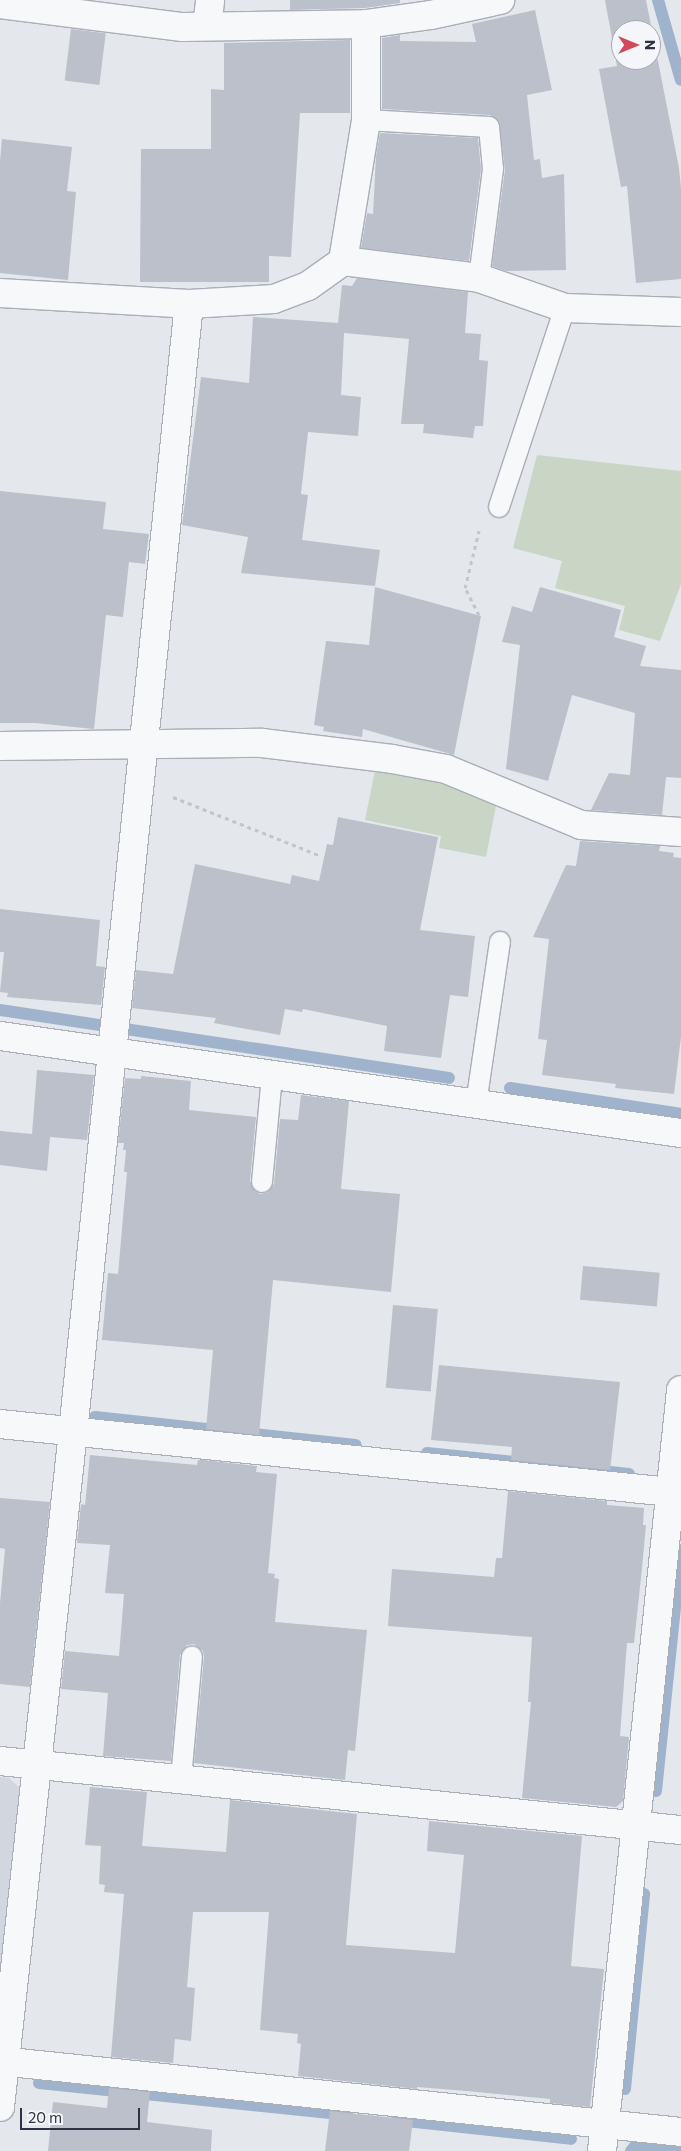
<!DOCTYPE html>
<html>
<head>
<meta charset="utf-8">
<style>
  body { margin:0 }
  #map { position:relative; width:681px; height:2151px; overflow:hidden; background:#e4e7ec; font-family:Commissioner,sans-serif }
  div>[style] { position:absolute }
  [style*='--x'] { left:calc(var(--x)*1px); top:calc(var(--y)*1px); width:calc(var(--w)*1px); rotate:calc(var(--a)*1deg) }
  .built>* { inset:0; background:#d2d6de }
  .green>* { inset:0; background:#c9d6c5 }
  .stream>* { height:12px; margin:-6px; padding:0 6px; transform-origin:6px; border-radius:6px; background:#9fb4cc }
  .building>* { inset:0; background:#bbc0ca; transform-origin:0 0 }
  .path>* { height:3px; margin-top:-1.5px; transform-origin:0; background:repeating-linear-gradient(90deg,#c2c5cb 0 4px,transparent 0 8px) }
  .roads { filter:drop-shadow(1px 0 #a9aeb7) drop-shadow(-1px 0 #a9aeb7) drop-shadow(0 1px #a9aeb7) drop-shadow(0 -1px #a9aeb7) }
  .service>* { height:20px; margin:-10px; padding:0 10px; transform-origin:10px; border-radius:10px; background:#f7f8fa }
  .minor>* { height:28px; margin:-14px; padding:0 14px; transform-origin:14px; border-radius:14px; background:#f7f8fa }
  span { translate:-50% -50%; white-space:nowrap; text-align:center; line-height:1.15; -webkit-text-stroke:5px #f4f6f9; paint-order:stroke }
  .north { position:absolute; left:611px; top:20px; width:50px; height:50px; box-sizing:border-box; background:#f4f6f9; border:1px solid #a4a8b1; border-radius:50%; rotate:90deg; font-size:14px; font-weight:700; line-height:20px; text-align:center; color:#2b3445 }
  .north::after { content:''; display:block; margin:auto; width:18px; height:22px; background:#d1495b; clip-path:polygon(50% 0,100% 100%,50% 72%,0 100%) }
  .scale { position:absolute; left:20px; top:2108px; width:120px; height:22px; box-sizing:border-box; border:2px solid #2b3445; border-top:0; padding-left:6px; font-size:15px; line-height:18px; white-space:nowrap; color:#2b3445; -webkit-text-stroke:4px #f4f6f9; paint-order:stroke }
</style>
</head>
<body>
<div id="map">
  <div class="built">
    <div style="clip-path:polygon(0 1777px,9px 1778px,21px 1789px,0 1980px)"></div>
  </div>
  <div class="green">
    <div style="clip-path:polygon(537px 455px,681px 471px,681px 584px,660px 641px,619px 630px,625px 606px,555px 588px,562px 561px,513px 548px)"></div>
    <div style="clip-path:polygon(376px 765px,443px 778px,497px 801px,486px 857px,439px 848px,441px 836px,365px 820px)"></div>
  </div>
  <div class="stream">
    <div style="--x:658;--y:0;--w:83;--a:74"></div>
    <div style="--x:0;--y:1010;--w:454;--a:8.6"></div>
    <div style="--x:510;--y:1088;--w:173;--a:8.6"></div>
    <div style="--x:95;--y:1417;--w:262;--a:6.1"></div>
    <div style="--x:427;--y:1453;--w:203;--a:5.9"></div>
    <div style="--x:656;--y:1791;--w:242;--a:-84.1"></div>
    <div style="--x:39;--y:2083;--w:310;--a:5.9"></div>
    <div style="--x:625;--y:2089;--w:196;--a:-84.4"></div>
    <div style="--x:397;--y:2120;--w:175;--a:6.2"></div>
    <div style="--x:631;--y:2151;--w:8;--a:-50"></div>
    <div style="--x:636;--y:2145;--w:45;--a:6.3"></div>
  </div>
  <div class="building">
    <div style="clip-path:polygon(290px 0,400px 0,400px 3px,365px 8px,290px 10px)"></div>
    <div style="clip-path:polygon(evenodd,605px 0,646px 0,679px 168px,681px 189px,681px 279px,636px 283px,627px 186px,621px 187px,599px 69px,617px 66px,605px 0,621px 30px,651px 30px,651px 60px,621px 60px,621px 30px)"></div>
    <div style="clip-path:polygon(535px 10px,552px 90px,527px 95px,534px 160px,540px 159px,542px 178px,564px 174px,566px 270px,506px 271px,492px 266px,505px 170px,499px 121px,490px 115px,382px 109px,382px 38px,400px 35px,400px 41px,476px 42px,472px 24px)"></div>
    <div style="left:71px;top:29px;width:35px;height:52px;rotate:7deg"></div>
    <div style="clip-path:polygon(350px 40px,350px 113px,300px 113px,291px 257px,269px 256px,269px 282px,140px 282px,141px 149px,211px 149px,211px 89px,224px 90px,224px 43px)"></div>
    <div style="clip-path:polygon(380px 133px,478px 138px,481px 169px,469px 261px,361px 248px,367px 213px,373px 214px,376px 156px)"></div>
    <div style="clip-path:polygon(2px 139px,72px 147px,67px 191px,76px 192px,68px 280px,0 273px,0 161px)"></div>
    <div style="clip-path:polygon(357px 278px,468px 292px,465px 333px,481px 334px,479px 360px,488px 361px,483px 426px,475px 426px,473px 438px,423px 433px,424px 424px,401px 424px,409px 339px,344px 333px,341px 395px,361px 397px,358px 436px,308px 432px,301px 494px,308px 495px,302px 540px,380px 550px,375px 586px,241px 573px,248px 537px,182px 525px,201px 377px,249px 383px,253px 317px,338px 323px,342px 285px,352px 286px)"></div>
    <div style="clip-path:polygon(0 491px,106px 502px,103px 529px,149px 534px,145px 564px,129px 562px,123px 617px,106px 615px,94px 729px,35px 723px,0 723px)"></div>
    <div style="clip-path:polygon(375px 587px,481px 616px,454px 755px,363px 729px,362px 737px,323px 731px,324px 727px,314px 725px,326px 641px,369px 645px)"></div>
    <div style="clip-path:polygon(540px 587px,621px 610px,614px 637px,646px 646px,640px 666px,681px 670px,681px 778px,666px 777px,662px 815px,591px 810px,609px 773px,630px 775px,635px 713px,572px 695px,548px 781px,506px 769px,520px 645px,502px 642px,512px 606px,532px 612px)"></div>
    <div style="clip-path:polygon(338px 817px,438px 837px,420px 930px,475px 936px,468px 997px,450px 995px,441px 1058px,384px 1051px,387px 1026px,303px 1009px,302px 1012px,285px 1009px,280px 1035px,214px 1023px,216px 1018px,132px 1008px,136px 970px,173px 974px,195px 864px,290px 884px,292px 875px,319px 881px,327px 844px,333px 845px)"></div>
    <div style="clip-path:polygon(580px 841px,660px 846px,659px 851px,674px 853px,673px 857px,681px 858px,681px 1037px,674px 1094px,615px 1088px,616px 1084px,542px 1075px,547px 1040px,538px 1039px,549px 939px,533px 937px,566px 865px,576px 866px)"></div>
    <div style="clip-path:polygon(0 909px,100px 920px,96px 966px,105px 967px,101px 1005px,7px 997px,8px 993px,0 992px,4px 952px,0 952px)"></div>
    <div style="clip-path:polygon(37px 1070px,94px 1075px,87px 1140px,50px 1137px,47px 1171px,0 1165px,0 1131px,32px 1134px)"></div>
    <div style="clip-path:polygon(141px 1076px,191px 1081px,189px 1110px,256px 1117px,250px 1181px,255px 1191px,260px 1194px,267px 1193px,274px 1184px,280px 1119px,298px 1120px,301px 1095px,349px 1101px,341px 1189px,400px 1194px,391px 1292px,273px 1280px,259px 1435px,206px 1429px,213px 1350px,102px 1340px,108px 1273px,118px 1274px,127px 1172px,124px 1172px,126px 1150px,123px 1150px,124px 1143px,118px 1143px,125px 1078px,141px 1079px)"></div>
    <div style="left:583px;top:1266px;width:77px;height:34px;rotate:5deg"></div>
    <div style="left:393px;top:1305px;width:45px;height:83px;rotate:5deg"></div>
    <div style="clip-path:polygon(439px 1365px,620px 1382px,610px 1470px,511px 1460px,512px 1447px,431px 1440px)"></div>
    <div style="clip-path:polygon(90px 1455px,197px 1465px,198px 1460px,204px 1460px,257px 1466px,256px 1472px,277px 1474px,268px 1573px,275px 1574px,274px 1578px,279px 1579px,275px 1622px,367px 1630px,355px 1751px,348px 1750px,345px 1780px,194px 1763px,204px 1657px,203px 1651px,194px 1644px,187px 1645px,180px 1655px,171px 1761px,103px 1756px,108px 1693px,61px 1689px,65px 1651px,119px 1656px,124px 1594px,105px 1593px,110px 1545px,77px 1543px,81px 1504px,85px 1505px)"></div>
    <div style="clip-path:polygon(508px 1491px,607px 1501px,607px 1505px,644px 1508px,643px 1525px,646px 1525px,642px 1568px,634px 1643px,627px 1643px,620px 1736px,629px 1737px,623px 1801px,616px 1807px,522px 1798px,531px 1702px,528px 1702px,532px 1637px,388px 1626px,392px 1569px,494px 1577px,496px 1558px,502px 1558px)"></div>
    <div style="clip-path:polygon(0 1498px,50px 1502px,30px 1687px,0 1684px,0 1603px,5px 1549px,0 1548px)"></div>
    <div style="clip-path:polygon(90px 1787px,147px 1792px,142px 1846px,226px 1852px,230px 1800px,357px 1814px,346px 1945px,455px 1953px,464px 1855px,427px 1851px,429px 1821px,582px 1836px,571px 1966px,604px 1969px,590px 2107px,550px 2103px,550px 2099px,467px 2091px,417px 2087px,417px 2089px,298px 2076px,301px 2044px,297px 2043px,298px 2034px,260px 2030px,269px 1912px,193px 1912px,187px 1987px,195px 1988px,191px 2041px,175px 2039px,173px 2063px,111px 2057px,124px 1894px,104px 1892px,105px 1885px,99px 1884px,101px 1846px,85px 1845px)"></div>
    <div style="clip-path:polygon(109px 2088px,150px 2092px,147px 2122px,212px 2130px,211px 2151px,48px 2151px,53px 2102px,107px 2108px)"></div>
    <div style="clip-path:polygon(330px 2111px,413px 2120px,409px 2151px,325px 2151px)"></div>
  </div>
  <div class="path">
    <div style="--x:479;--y:615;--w:30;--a:-117"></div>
    <div style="--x:465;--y:588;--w:59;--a:-76.2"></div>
    <div style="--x:173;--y:797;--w:157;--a:21.7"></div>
  </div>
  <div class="roads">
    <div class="service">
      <div style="--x:366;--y:120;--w:123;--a:3.3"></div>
      <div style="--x:489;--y:127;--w:42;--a:84.6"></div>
      <div style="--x:493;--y:169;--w:110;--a:97.3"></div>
      <div style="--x:499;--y:507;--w:210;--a:-71.7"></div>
      <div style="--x:476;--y:1104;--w:164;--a:-81.6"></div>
      <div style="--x:262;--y:1182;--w:106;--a:-84.6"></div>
      <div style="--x:181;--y:1779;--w:123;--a:-84.9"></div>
    </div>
    <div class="minor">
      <div style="--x:0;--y:4;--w:184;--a:7.2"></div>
      <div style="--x:183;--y:27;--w:183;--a:-0.9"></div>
      <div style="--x:366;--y:24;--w:66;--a:-7.9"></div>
      <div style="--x:431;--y:15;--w:71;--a:-12.3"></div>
      <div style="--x:207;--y:26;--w:26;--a:-83"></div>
      <div style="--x:343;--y:261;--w:143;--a:-80.7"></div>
      <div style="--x:366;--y:120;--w:96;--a:-90"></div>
      <div style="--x:0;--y:293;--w:189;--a:3.3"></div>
      <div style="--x:189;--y:304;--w:85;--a:-3.4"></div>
      <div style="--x:274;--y:299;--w:36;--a:-21"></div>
      <div style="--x:308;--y:286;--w:43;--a:-35.5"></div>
      <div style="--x:343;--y:261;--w:137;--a:7.1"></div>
      <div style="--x:479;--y:278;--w:91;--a:19.2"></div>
      <div style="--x:565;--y:308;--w:116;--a:2"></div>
      <div style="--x:0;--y:746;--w:262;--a:-0.7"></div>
      <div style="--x:262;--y:743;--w:131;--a:7"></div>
      <div style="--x:392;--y:759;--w:55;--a:10.5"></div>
      <div style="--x:446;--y:769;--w:146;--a:22.5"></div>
      <div style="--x:581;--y:825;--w:100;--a:4"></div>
      <div style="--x:0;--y:1036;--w:688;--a:8.11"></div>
      <div style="--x:0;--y:1424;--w:684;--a:5.79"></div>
      <div style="--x:0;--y:1761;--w:684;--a:5.79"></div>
      <div style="--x:0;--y:2061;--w:685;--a:5.95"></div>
      <div style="--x:0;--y:2107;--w:679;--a:-83.83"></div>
      <div style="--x:73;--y:1432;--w:1134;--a:-84.13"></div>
      <div style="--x:602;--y:2151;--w:765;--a:-84.07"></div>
    </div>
  </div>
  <div class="north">N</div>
  <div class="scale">20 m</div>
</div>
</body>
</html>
